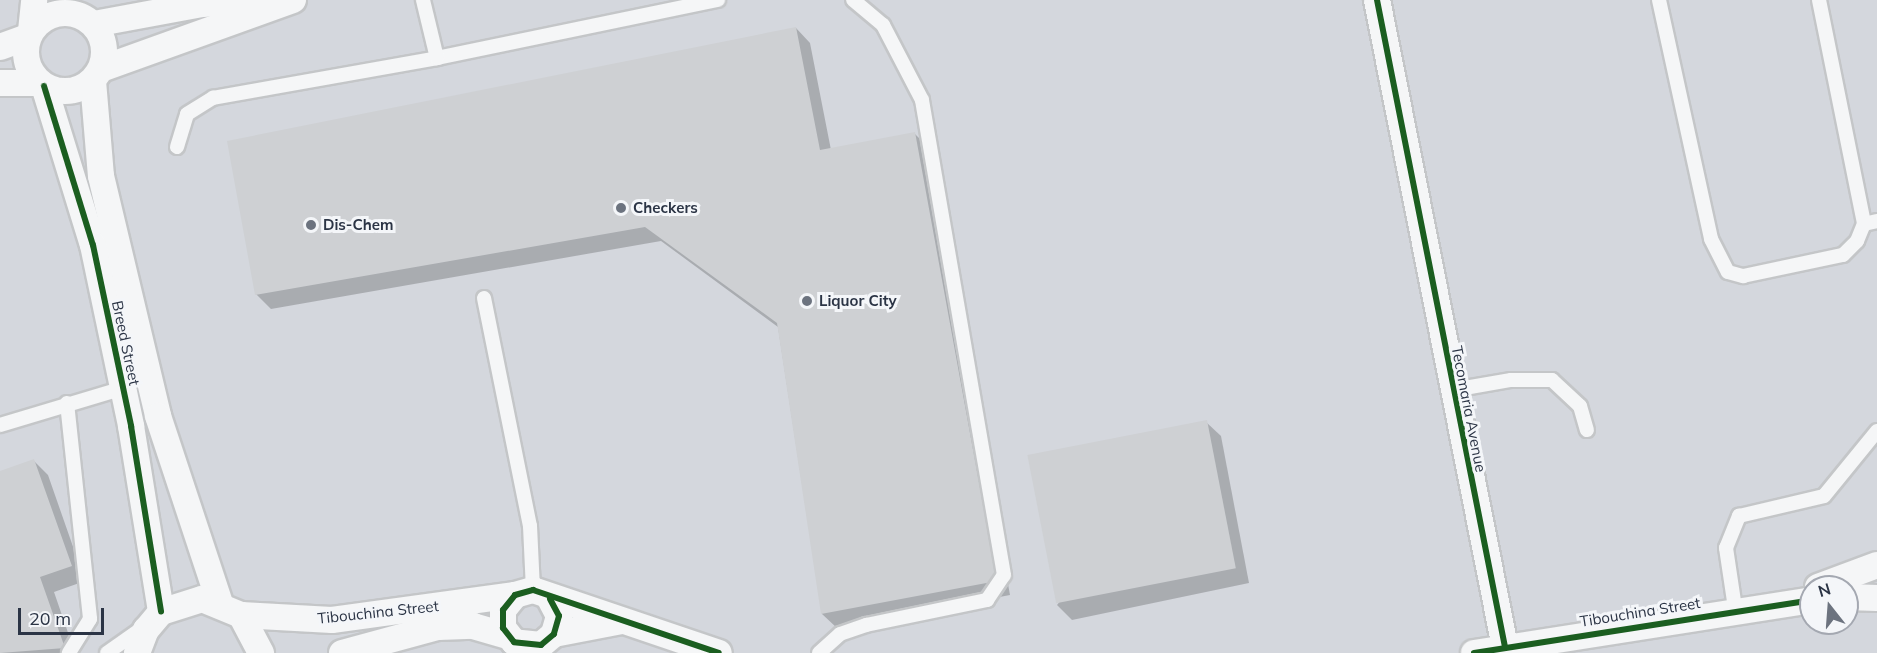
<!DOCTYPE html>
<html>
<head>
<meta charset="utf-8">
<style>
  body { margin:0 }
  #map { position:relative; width:1877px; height:653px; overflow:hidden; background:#e6e8ea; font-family:Mulish,sans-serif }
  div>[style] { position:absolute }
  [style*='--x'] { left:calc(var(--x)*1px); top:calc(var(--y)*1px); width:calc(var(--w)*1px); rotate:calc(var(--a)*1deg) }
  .built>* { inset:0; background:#d4d7dd }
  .shadow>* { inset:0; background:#0003 }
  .building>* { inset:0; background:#ced0d3; transform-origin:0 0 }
  .roads { filter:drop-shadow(2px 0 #c4c6c8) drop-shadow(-2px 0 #c4c6c8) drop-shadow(0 2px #c4c6c8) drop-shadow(0 -2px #c4c6c8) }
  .service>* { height:14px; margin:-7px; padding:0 7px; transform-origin:7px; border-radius:7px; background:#f5f6f7 }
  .minor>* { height:26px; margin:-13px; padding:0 13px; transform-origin:13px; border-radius:13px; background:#f5f6f7 }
  .minor>.ring { margin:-13px; padding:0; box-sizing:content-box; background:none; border:26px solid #f5f6f7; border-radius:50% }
  .cycleway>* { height:6px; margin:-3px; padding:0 3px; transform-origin:3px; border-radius:3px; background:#1b5e20 }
  .dots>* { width:16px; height:16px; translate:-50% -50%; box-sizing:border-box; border:3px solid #f4f6f9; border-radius:50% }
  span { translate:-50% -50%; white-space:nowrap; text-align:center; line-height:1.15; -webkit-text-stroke:6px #f4f6f9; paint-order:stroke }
  .poi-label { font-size:15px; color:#2b3445; font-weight:700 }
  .left { translate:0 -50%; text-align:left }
  .street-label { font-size:15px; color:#2b3445 }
  .north { position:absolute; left:1799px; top:575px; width:60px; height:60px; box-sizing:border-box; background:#f4f6f9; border:2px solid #a4a8b1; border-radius:50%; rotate:343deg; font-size:16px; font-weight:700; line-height:24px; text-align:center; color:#2b3445 }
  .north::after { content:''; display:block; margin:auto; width:21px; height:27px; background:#6c737f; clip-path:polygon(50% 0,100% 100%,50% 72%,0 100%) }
  .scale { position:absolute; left:18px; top:608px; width:86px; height:27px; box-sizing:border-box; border:3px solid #2b3445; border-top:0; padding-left:8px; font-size:18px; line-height:21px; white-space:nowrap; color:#2b3445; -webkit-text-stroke:4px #f4f6f9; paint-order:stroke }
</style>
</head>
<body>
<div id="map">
  <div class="built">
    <div style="clip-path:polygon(evenodd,0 0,1877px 0,1877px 653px,0 653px,0 0,1811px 587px,1847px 587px,1847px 623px,1811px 623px,1811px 587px)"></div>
  </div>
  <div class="shadow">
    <div style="clip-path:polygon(796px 28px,810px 43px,831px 150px,914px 133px,929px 148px,1010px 595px,837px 628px,822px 614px,778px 327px,661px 241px,271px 309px,256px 294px)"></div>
    <div style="clip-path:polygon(1206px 422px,1221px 436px,1249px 583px,1072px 620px,1057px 605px)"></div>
    <div style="clip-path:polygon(34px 461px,48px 475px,85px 581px,54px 592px,75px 653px,0 653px,0 472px)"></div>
  </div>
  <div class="building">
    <div style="clip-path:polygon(796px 27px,820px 150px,915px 132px,997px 581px,821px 614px,777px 323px,645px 227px,255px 295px,227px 141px)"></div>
    <div style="left:1207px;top:420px;width:151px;height:183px;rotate:79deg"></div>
    <div style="clip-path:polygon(34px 459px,72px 566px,40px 577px,65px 648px,0 653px,0 471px)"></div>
  </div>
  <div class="roads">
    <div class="service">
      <div style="--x:1659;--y:0;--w:245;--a:77.7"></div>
      <div style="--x:1711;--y:239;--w:37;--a:63"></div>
      <div style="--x:1728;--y:272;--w:16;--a:15"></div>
      <div style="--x:1743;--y:276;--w:102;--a:-11.9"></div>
      <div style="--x:1843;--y:255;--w:20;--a:-45"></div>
      <div style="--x:1857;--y:241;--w:18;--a:-68"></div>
      <div style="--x:1819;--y:0;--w:228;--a:78.6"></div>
      <div style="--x:1864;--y:224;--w:13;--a:-13"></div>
      <div style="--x:437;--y:58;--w:287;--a:-11.7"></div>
      <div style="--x:177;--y:147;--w:34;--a:-73"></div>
      <div style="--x:187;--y:114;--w:31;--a:-32"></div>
      <div style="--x:213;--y:98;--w:228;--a:-10.1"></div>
      <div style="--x:437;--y:58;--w:60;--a:-103.6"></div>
      <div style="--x:484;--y:298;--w:233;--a:78.6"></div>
      <div style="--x:530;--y:526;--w:64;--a:87.3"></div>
      <div style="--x:1453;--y:390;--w:59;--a:-9.8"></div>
      <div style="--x:1511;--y:380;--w:41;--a:0"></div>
      <div style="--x:1552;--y:380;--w:38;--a:43"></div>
      <div style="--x:1580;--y:406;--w:25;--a:74"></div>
      <div style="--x:67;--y:403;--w:217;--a:83.9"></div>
      <div style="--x:90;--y:619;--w:40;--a:122"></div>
      <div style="--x:0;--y:425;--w:128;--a:-16.7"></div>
      <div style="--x:1735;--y:608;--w:61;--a:-98.5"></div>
      <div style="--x:1726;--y:548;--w:35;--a:-68"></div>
      <div style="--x:1739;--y:516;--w:87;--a:-13.2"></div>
      <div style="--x:1824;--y:496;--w:84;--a:-50.8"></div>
      <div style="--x:107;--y:653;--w:45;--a:-35.1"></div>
      <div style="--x:819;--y:653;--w:28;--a:-42"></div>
      <div style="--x:840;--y:634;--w:28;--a:-19"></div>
      <div style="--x:866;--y:625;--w:124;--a:-11.7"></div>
      <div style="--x:987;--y:600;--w:30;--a:-56"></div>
      <div style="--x:1004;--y:575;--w:482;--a:-99.8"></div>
      <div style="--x:922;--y:100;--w:85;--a:-117.5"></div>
      <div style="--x:883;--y:25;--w:39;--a:-140"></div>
    </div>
    <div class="minor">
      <div style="--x:1377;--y:0;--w:660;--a:78.81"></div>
      <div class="ring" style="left:26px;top:13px;width:52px;height:52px"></div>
      <div style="--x:94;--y:24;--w:110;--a:-10.5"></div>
      <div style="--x:202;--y:4;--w:57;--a:-4"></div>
      <div style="--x:31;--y:31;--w:31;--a:-84"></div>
      <div style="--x:0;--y:47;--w:30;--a:-20"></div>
      <div style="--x:101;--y:69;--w:204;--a:-19.8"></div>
      <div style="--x:93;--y:81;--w:95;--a:85.2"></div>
      <div style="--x:101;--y:176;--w:247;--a:76.6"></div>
      <div style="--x:158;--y:416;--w:197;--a:71.7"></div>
      <div style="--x:0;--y:83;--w:40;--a:0"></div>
      <div style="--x:44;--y:86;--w:166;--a:72.9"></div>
      <div style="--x:93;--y:245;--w:185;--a:78.1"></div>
      <div style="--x:131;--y:426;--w:188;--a:80.8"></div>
      <div style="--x:1818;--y:587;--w:63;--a:-20.4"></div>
      <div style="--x:1847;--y:597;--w:30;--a:2"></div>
      <div style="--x:550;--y:599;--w:19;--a:62"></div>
      <div style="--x:559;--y:616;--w:19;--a:106"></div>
      <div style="--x:554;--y:634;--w:17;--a:140"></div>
      <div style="--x:541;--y:645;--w:27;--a:-174"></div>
      <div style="--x:514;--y:642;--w:18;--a:-128"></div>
      <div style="--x:503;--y:628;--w:18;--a:-90"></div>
      <div style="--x:503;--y:610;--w:19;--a:-51"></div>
      <div style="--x:515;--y:595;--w:19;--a:-16"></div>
      <div style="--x:533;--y:590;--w:196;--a:18.7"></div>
      <div style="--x:241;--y:615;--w:91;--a:3.1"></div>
      <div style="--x:332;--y:620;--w:185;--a:-7.8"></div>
      <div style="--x:554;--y:634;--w:69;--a:-10.8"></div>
      <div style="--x:137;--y:653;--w:25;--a:-69"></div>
      <div style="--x:146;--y:630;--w:23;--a:-50"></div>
      <div style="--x:161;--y:612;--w:43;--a:-17.6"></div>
      <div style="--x:202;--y:599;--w:42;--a:22.3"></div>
      <div style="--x:241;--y:615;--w:43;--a:62.2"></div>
      <div style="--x:342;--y:653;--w:99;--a:-15.2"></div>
      <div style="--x:438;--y:627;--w:35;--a:-2"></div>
      <div style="--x:473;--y:626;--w:35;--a:16"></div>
      <div style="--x:1474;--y:653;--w:341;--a:-8.9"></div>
    </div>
  </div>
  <div class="cycleway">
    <div style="--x:1377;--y:0;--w:660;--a:78.81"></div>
    <div style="--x:44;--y:86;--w:166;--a:72.9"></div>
    <div style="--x:93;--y:245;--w:185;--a:78.1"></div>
    <div style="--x:131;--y:426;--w:188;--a:80.8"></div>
    <div style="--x:550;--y:599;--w:19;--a:62"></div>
    <div style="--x:559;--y:616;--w:19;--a:106"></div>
    <div style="--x:554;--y:634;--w:17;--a:140"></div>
    <div style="--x:541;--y:645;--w:27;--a:-174"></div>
    <div style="--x:514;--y:642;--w:18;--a:-128"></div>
    <div style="--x:503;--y:628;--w:18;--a:-90"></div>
    <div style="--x:503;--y:610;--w:19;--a:-51"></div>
    <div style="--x:515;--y:595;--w:19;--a:-16"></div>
    <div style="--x:533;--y:590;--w:196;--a:18.7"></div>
    <div style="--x:1474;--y:653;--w:341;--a:-8.9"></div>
  </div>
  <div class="dots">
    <div style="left:621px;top:208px;background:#6c737f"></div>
    <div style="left:311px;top:225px;background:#6c737f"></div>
    <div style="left:807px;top:301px;background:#6c737f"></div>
  </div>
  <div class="poi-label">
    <span class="left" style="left:633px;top:208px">Checkers</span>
    <span class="left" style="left:323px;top:225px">Dis-Chem</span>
    <span class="left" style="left:819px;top:301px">Liquor City</span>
  </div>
  <div class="street-label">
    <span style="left:126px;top:343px;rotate:78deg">Breed Street</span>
    <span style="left:1469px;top:409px;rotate:79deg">Tecomaria Avenue</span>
    <span style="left:378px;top:612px;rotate:-6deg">Tibouchina Street</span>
    <span style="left:1640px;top:612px;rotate:-9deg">Tibouchina Street</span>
  </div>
  <div class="north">N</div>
  <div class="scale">20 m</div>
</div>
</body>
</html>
